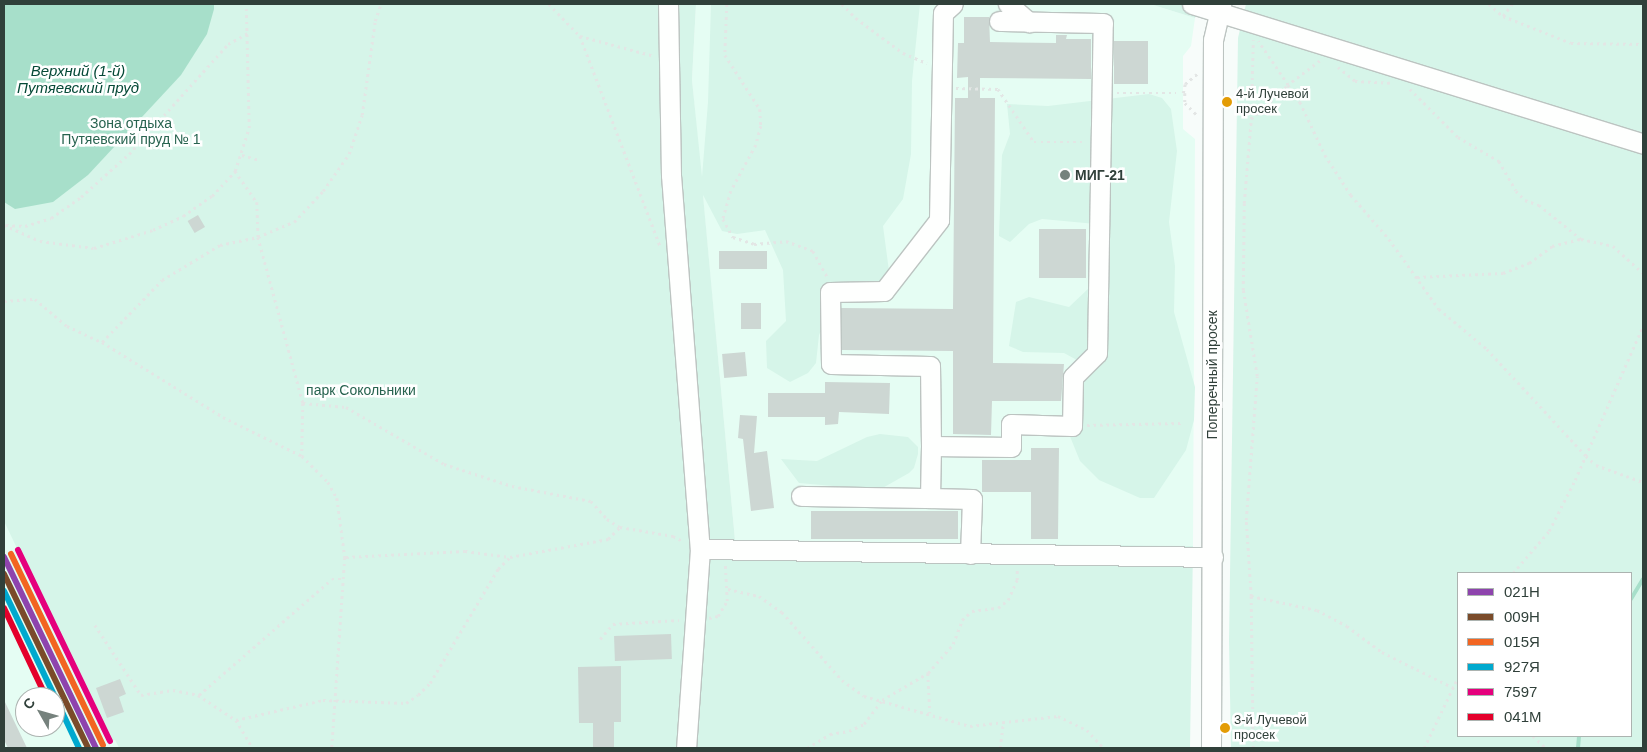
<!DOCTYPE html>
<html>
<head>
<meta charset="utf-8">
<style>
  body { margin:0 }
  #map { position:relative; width:1647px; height:752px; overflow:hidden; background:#f7fcfa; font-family:Helvetica,sans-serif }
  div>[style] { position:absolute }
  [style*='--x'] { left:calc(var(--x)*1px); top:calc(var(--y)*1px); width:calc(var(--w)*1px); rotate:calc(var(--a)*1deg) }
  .built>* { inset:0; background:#e5fdf3 }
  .green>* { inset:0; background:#d6f5e9 }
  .water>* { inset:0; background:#a7dfca }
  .stream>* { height:4px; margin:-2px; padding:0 2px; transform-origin:2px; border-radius:2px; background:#a7dfca }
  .building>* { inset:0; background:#cdd7d3; transform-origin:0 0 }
  .path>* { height:2.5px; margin-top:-1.25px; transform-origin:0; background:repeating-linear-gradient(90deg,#e3e6e5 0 2.5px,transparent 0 6.5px) }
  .roads { filter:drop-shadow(1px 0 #bcc4c1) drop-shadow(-1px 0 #bcc4c1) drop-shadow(0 1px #bcc4c1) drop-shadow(0 -1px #bcc4c1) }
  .minor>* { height:19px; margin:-9.5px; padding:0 9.5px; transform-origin:9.5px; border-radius:9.5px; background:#fefffe }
  .rail-1>* { height:6px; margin:-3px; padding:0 3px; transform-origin:3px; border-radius:3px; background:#8e44ad }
  .rail-2>* { height:6px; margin:-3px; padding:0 3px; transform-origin:3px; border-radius:3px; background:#7a4b2a }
  .rail-3>* { height:6px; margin:-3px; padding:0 3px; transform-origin:3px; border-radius:3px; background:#f26522 }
  .rail-4>* { height:6px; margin:-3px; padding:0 3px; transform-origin:3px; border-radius:3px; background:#00a9ce }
  .rail-5>* { height:6px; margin:-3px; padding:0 3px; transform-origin:3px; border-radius:3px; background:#e5007d }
  .rail-6>* { height:6px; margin:-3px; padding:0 3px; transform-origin:3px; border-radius:3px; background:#e4002b }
  .dots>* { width:14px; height:14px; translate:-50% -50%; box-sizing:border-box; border:2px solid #fff; border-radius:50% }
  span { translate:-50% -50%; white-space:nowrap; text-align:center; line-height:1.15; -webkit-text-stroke:5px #fff; paint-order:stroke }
  .bus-label { font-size:13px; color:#30403a }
  .left { translate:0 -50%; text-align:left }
  .park-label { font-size:14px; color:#27634f }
  .poi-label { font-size:14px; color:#30403a; font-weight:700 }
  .street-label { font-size:14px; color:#30403a }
  .water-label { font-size:15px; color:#054937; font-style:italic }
  .frame { position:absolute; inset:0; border:5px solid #30403a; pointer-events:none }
  .legend { position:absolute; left:1457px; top:572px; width:175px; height:165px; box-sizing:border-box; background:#fff; border:1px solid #acb3b0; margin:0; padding:6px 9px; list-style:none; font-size:15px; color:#30403a }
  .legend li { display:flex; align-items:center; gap:10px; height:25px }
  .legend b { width:25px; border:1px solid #acb3b0 }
  .north { position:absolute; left:15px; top:687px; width:50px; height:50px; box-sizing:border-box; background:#fff; border:1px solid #acb3b0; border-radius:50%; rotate:308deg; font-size:14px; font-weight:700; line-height:20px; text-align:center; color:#30403a }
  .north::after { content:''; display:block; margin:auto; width:18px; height:22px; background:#76827d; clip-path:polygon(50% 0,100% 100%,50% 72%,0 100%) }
</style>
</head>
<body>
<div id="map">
  <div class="built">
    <div style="clip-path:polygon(696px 4px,1150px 4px,1195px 18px,1191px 46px,1183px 56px,1183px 129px,1195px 139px,1193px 546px,735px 540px,692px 80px)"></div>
    <div style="clip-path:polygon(evenodd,4px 507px,119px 748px,4px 748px,4px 507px,25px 697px,55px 697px,55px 727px,25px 727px,25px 697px)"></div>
  </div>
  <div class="green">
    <div style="clip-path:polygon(4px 4px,696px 4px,692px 80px,702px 177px,708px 102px,711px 4px,920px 4px,912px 81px,911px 154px,903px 199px,883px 226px,889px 271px,878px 286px,843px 285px,819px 335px,816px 363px,808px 373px,790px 382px,767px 368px,766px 341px,786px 321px,783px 270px,765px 230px,737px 234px,722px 231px,703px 195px,735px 540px,1193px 546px,1190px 748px,119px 748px,115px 740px,109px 742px,4px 521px)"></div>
    <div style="clip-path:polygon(1150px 4px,1199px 4px,1195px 18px)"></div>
    <div style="clip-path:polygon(evenodd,1246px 4px,1643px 4px,1643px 748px,1231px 748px,1229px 641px,1238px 38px,1246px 4px,1458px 573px,1631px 573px,1631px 736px,1458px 736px,1458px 573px)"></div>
    <div style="clip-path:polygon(1149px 94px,1162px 98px,1171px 109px,1177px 151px,1169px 222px,1175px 266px,1174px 312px,1195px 387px,1194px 420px,1186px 450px,1154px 498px,1140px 498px,1099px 480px,1080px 461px,1069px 434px,1073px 404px,1086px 379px,1088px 366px,1064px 353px,1023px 352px,1009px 346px,1016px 302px,1029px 297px,1069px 307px,1089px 288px,1096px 224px,1042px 219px,1029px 224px,1010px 242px,999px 236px,1002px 155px,1010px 134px,1007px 104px,1048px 106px)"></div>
    <div style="clip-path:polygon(880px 434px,908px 437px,918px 447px,918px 454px,914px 468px,909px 473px,879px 490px,799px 483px,781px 459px,817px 461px,867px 437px)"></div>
  </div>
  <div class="water">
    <div style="clip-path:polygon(4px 4px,214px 4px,214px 9px,207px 34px,181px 75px,88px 175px,53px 202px,15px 209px,4px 202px)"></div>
  </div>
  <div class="stream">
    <div style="--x:1631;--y:599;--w:23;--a:-59"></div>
    <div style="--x:1578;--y:748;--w:12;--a:-85"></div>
  </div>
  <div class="building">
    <div style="clip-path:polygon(964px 17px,989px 17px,990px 42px,1056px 43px,1056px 35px,1067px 35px,1066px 39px,1091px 39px,1091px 79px,980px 78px,980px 98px,995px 98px,993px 363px,1064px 364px,1061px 401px,992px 401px,991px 435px,953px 434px,953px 351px,842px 350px,841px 308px,953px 309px,955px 98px,968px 98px,968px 77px,957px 78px,958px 43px,964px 43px)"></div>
    <div style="left:1114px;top:41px;width:34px;height:43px"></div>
    <div style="left:198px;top:215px;width:14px;height:12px;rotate:60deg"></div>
    <div style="left:1039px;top:229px;width:47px;height:49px"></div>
    <div style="left:719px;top:251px;width:48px;height:18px"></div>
    <div style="left:741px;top:303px;width:20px;height:26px"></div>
    <div style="left:745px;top:352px;width:24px;height:23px;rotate:85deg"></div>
    <div style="clip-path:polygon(825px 382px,890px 383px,889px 414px,839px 412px,838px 424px,825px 425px,825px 417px,768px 417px,768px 393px,825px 393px)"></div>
    <div style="clip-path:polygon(740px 415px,757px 416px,754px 453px,767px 451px,774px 508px,751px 511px,743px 439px,738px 438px)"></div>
    <div style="clip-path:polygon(1031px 448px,1059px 448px,1058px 539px,1031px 539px,1031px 492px,982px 492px,982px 460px,1031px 460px)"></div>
    <div style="left:811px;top:511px;width:147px;height:28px"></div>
    <div style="left:671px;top:634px;width:25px;height:57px;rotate:88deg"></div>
    <div style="clip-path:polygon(621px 666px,621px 722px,614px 722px,614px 748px,593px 748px,593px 723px,579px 723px,578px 667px)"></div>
    <div style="clip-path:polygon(120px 679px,126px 694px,119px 697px,124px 712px,107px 718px,96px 688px)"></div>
    <div style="clip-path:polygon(4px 700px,27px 748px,8px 748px,4px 740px)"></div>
  </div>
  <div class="path">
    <div style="--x:549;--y:4;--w:45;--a:45.9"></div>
    <div style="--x:580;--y:36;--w:224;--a:69.1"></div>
    <div style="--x:727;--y:4;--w:51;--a:92.2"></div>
    <div style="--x:725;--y:55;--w:64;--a:57.1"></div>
    <div style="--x:760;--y:109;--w:17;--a:87"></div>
    <div style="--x:761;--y:126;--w:20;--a:105"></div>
    <div style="--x:756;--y:145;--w:52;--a:118.5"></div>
    <div style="--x:731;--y:191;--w:29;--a:106"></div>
    <div style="--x:723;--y:219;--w:21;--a:61"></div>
    <div style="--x:733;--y:237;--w:22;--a:18"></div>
    <div style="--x:754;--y:244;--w:32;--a:-5"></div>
    <div style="--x:786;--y:241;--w:29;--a:20"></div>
    <div style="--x:813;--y:251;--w:31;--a:61"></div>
    <div style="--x:842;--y:4;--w:20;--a:45"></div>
    <div style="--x:856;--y:18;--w:59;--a:36.7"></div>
    <div style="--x:903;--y:53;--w:26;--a:23"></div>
    <div style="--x:1489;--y:4;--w:18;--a:41"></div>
    <div style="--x:1503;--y:16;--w:73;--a:21.7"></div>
    <div style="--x:1571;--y:43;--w:72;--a:0.8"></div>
    <div style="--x:1503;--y:16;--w:15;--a:-53"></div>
    <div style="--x:580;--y:36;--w:77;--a:15.1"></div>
    <div style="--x:1320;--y:61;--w:40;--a:143"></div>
    <div style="--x:1288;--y:85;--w:21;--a:55"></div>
    <div style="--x:1300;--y:102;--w:59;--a:64.7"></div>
    <div style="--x:1325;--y:155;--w:48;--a:57"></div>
    <div style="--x:1351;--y:195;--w:58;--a:49.2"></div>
    <div style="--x:1389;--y:239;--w:86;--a:54.5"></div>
    <div style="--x:1439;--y:309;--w:62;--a:39.8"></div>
    <div style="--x:1487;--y:349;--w:146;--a:47.2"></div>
    <div style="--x:1586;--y:456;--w:13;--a:42"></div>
    <div style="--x:1596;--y:465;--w:50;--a:19.9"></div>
    <div style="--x:1338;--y:67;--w:22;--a:39"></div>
    <div style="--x:1355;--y:81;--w:35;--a:3"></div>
    <div style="--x:956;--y:88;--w:42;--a:1.4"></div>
    <div style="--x:998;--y:89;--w:64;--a:55.8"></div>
    <div style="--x:1034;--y:142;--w:51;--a:0"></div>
    <div style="--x:1410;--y:89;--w:68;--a:45"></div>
    <div style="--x:1458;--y:137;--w:48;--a:30.3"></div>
    <div style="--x:1499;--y:161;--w:34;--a:60"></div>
    <div style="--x:1516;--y:191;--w:13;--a:45"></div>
    <div style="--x:1525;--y:200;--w:15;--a:20"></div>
    <div style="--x:1539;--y:205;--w:54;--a:39"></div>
    <div style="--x:1117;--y:93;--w:59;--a:0"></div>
    <div style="--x:1183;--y:93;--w:9;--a:-77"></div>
    <div style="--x:1185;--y:84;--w:16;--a:-40"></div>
    <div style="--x:1185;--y:93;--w:10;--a:90"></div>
    <div style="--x:1185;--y:103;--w:16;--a:45"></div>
    <div style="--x:1251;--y:119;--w:79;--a:-88.5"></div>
    <div style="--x:242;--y:155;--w:18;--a:16"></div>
    <div style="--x:235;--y:171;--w:38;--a:55"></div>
    <div style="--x:257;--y:202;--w:35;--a:88"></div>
    <div style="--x:258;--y:237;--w:172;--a:74.8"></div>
    <div style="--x:303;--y:403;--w:53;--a:91.1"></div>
    <div style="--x:302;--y:456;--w:37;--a:45"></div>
    <div style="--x:328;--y:482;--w:18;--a:61"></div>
    <div style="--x:337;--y:498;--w:60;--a:82.3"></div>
    <div style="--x:345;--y:557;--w:191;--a:93.9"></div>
    <div style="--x:4;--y:225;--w:39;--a:24"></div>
    <div style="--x:40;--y:241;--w:54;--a:7.4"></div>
    <div style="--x:94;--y:248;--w:62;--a:-17"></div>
    <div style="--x:153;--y:230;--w:33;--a:-25"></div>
    <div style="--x:183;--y:216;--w:35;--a:-35"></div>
    <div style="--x:212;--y:196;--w:34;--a:-47"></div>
    <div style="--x:235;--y:171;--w:45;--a:-72"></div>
    <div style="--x:249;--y:128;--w:124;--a:-91.4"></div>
    <div style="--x:6;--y:225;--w:19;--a:3"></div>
    <div style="--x:25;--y:226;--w:27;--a:-17"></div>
    <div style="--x:51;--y:218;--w:37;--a:-35"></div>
    <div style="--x:81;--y:197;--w:64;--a:-41.9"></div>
    <div style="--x:129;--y:154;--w:148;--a:-48"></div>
    <div style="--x:228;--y:44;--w:23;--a:-29"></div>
    <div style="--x:1417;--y:277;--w:86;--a:-2.7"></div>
    <div style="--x:1503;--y:273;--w:28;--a:-21"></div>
    <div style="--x:1529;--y:263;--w:29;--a:-36"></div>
    <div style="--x:1552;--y:246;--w:30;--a:-14"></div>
    <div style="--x:1581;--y:239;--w:33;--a:12"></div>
    <div style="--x:1613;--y:246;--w:40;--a:42"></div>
    <div style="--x:4;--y:301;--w:31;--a:-4"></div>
    <div style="--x:35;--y:299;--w:42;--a:40.2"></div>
    <div style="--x:67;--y:326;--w:38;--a:25"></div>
    <div style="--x:102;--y:342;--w:86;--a:-45.9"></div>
    <div style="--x:162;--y:280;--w:68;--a:-31.1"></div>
    <div style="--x:220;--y:245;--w:39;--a:-12"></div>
    <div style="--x:258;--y:237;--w:39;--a:-23"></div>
    <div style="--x:294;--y:222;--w:42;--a:-46.9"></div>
    <div style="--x:323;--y:191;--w:45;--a:-54.9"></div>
    <div style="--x:349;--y:154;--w:41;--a:-71.6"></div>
    <div style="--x:362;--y:115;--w:95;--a:-82.1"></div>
    <div style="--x:375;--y:21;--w:18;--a:-71"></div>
    <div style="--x:102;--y:342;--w:142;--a:31.8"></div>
    <div style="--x:223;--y:417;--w:88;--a:26.3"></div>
    <div style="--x:303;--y:403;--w:43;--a:5.3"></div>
    <div style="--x:346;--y:407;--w:113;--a:30.2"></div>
    <div style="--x:444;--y:464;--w:71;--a:17.9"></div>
    <div style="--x:512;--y:486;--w:80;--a:10.8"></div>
    <div style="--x:591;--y:501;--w:24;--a:48"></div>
    <div style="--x:607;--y:519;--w:15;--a:32"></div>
    <div style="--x:620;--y:527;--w:54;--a:9.6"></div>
    <div style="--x:673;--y:536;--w:11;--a:27"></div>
    <div style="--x:1087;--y:425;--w:94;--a:-1.2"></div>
    <div style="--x:346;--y:557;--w:119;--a:-2.9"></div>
    <div style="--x:465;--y:551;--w:45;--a:7.6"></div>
    <div style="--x:510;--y:557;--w:100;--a:-10.4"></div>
    <div style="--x:608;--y:539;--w:17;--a:-45"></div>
    <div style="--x:1513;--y:573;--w:55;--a:-49.4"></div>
    <div style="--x:1549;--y:531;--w:57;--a:-63"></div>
    <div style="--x:1575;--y:480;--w:168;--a:-66.2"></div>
    <div style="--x:728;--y:589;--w:32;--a:13"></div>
    <div style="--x:759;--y:596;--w:28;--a:35"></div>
    <div style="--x:782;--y:612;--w:91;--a:48.6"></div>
    <div style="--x:842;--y:680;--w:27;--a:36"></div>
    <div style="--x:864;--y:696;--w:110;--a:15.8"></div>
    <div style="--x:970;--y:726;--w:89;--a:-6.5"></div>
    <div style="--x:1058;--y:716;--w:32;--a:26"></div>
    <div style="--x:1087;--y:730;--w:25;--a:47"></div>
    <div style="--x:1251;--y:596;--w:67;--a:12"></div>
    <div style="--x:1317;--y:610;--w:34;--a:28"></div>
    <div style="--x:1347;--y:626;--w:44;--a:36.6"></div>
    <div style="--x:1382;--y:652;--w:85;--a:26.6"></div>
    <div style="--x:709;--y:618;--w:9;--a:-13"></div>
    <div style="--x:718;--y:616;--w:17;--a:-59"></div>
    <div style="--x:727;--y:601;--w:36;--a:-93"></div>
    <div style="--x:95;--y:625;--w:84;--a:56.7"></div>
    <div style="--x:141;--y:695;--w:32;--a:-9"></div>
    <div style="--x:173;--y:690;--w:25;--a:11"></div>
    <div style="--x:198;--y:695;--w:45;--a:33.3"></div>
    <div style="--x:236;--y:720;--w:33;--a:59"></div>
    <div style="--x:600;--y:639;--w:20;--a:-49"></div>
    <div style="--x:613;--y:624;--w:66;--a:-3.5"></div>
    <div style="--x:928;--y:673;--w:40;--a:87.1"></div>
    <div style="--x:199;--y:695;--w:176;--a:-41.1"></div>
    <div style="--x:332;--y:579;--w:12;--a:0"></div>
    <div style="--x:236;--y:720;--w:89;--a:-12.9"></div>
    <div style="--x:323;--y:700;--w:83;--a:2.1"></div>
    <div style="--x:406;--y:703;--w:14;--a:-34"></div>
    <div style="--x:418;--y:695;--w:17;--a:-45"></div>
    <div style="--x:430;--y:683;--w:133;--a:-59.2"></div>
    <div style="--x:498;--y:569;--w:17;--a:-45"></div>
    <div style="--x:1533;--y:736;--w:18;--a:43"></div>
    <div style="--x:807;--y:748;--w:27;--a:-31"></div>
    <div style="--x:830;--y:734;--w:19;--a:-9"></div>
    <div style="--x:849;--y:731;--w:17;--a:-25"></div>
    <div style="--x:864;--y:724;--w:30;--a:-53"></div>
    <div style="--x:882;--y:700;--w:53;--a:-30.4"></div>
    <div style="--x:928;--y:673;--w:38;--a:-49"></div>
    <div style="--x:953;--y:644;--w:26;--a:-69"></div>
    <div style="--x:962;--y:620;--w:13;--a:-42"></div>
    <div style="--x:972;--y:611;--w:26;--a:-7"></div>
    <div style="--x:998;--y:608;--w:13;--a:-39"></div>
    <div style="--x:1008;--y:600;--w:22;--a:-66"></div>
    <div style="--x:1017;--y:580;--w:10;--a:-90"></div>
    <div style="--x:1000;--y:748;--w:24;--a:-83"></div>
    <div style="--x:1253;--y:748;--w:152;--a:-90.8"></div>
    <div style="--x:1251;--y:596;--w:76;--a:-93.8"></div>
    <div style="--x:1246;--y:520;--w:144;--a:-85.6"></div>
    <div style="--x:1257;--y:376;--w:87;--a:-99.2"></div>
    <div style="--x:1243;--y:290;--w:87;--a:-89.3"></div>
    <div style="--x:1244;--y:203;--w:84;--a:-85.2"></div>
    <div style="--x:1251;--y:119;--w:50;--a:-42.6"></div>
    <div style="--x:1288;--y:85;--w:53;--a:-124.3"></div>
    <div style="--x:1424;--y:748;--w:79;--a:-64.4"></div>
  </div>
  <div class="roads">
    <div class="minor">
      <div style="--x:668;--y:4;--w:171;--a:89"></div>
      <div style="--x:671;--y:175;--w:375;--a:85.6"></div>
      <div style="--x:700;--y:549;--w:199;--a:94"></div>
      <div style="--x:1008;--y:4;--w:28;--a:41"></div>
      <div style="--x:1192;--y:4;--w:472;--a:17.2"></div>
      <div style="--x:931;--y:446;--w:80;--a:-90.7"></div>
      <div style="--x:930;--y:366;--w:99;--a:-178.8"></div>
      <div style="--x:831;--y:364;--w:72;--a:-90.8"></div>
      <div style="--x:830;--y:292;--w:54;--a:-1.1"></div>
      <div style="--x:884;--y:291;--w:90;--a:-52.2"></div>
      <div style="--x:939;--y:220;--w:207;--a:-88.9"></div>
      <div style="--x:943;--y:13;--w:13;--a:-42"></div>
      <div style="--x:801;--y:496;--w:129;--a:0.9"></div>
      <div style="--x:700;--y:549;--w:513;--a:0.89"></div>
      <div style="--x:970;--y:554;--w:55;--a:-87.9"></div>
      <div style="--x:972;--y:499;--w:42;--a:-178.6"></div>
      <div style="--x:930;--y:498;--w:52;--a:-88.9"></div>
      <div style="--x:931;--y:446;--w:80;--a:0.7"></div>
      <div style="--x:1011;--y:447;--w:23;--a:-90"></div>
      <div style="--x:1011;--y:424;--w:61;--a:1.9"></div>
      <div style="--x:1072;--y:426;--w:49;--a:-88.8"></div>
      <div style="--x:1073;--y:377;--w:34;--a:-45"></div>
      <div style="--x:1097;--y:353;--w:330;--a:-89"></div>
      <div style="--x:1103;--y:23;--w:104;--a:-178.9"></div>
      <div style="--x:1211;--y:748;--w:708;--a:-89.84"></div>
      <div style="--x:1213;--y:40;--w:37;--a:-77"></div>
    </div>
  </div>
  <div class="rail-1">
    <div style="--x:4;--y:557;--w:212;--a:64.3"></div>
  </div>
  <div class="rail-2">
    <div style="--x:4;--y:574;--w:193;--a:64.2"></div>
  </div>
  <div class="rail-3">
    <div style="--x:11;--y:554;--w:212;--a:64.3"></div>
  </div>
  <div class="rail-4">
    <div style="--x:4;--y:591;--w:118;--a:64.3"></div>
    <div style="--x:55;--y:697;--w:56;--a:64.8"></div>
  </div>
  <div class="rail-5">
    <div style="--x:18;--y:550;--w:212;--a:64.3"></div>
  </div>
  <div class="rail-6">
    <div style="--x:4;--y:608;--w:98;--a:64.7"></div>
  </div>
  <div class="dots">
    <div style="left:1227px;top:102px;background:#e39c06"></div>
    <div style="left:1065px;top:175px;background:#76827d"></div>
    <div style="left:1225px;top:728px;background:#e39c06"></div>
  </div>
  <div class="bus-label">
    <span class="left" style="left:1236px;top:102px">4-й Лучевой<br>просек</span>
    <span class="left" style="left:1234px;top:728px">3-й Лучевой<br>просек</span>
  </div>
  <div class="park-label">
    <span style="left:131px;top:131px">Зона отдыха<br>Путяевский пруд № 1</span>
    <span style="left:361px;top:390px">парк Сокольники</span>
  </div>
  <div class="poi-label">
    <span class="left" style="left:1075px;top:175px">МИГ-21</span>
  </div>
  <div class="street-label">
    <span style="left:1212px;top:375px;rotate:-90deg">Поперечный просек</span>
  </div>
  <div class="water-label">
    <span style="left:78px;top:79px">Верхний (1-й)<br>Путяевский пруд</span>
  </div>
  <div class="frame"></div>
  <ul class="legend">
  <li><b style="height:6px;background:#8e44ad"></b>021Н</li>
  <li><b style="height:6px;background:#7a4b2a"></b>009Н</li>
  <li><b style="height:6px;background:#f26522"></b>015Я</li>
  <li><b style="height:6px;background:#00a9ce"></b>927Я</li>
  <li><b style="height:6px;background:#e5007d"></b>7597</li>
  <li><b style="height:6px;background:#e4002b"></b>041М</li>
  </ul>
  <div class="north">С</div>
</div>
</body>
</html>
